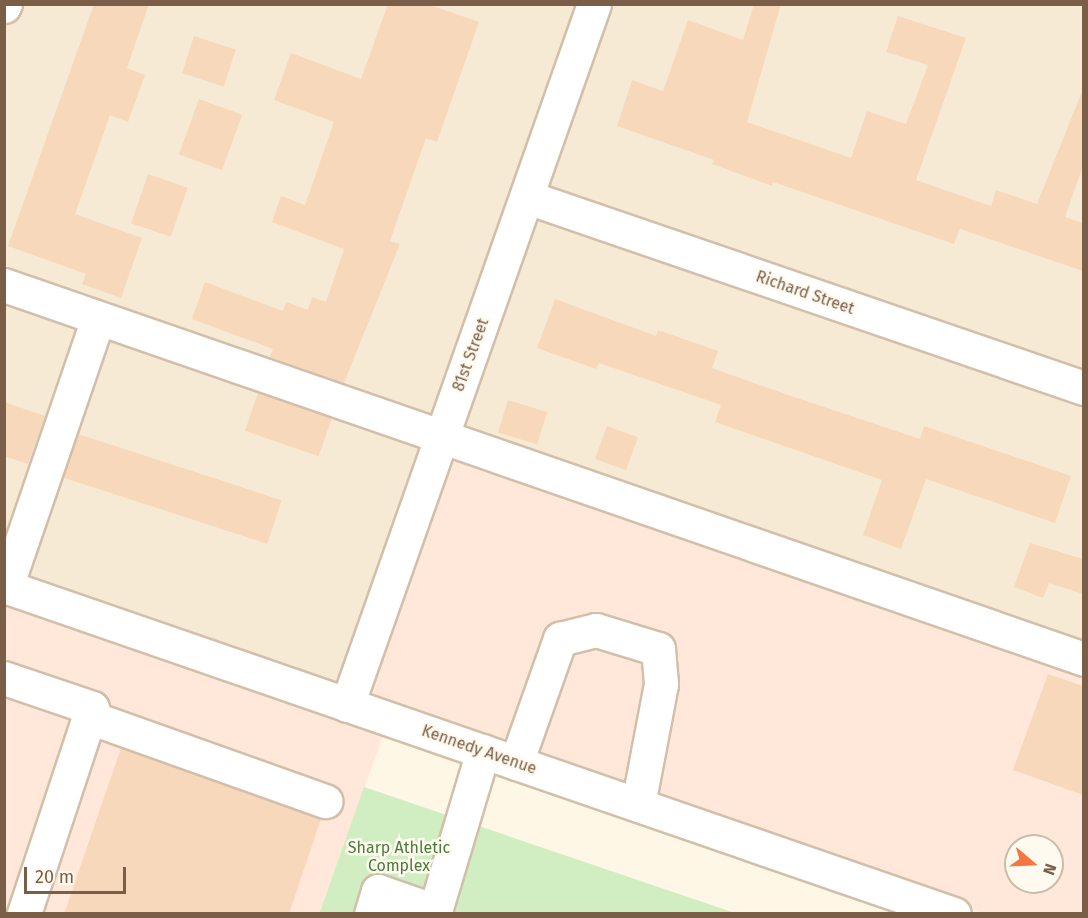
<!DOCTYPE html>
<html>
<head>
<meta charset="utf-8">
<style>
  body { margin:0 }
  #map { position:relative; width:1088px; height:918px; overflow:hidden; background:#fef7e6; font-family:"Fira Sans",sans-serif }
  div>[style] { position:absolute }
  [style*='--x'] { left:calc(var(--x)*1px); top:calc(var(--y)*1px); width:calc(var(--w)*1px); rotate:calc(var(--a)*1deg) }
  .residential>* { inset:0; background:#f7ead4 }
  .commercial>* { inset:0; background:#ffe8da }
  .green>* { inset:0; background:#d1eec3 }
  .building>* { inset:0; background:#f7d8bb; transform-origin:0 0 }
  .roads { filter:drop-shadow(2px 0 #d2bfaa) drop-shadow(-2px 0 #d2bfaa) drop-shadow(0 2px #d2bfaa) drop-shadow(0 -2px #d2bfaa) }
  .minor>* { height:33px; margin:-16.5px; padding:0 16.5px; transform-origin:16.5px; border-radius:16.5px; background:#fff }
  span { translate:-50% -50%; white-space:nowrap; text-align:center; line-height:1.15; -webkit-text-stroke:5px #fffaef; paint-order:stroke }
  .street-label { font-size:16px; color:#7b5e47 }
  .park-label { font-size:16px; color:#497c3c }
  .frame { position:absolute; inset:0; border:6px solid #7b5e47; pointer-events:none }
  .north { position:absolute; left:1004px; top:834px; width:60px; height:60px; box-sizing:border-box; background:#fffaef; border:2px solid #cabcac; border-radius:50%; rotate:109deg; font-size:16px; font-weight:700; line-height:24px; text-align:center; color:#7b5e47 }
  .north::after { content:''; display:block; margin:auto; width:21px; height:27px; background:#f47640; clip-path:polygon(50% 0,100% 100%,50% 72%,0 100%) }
  .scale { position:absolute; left:24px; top:867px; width:102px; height:27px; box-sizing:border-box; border:3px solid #7b5e47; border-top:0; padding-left:8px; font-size:18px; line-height:21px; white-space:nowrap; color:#7b5e47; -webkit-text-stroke:4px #fffaef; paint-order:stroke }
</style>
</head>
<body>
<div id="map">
  <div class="residential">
    <div style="clip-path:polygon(5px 5px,1083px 5px,1083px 647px,359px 701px,5px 574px)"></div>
  </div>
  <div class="commercial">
    <div style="clip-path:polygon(evenodd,453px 432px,1083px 647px,1083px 913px,984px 913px,359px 701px,453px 432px,1016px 846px,1052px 846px,1052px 882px,1016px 882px,1016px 846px)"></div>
    <div style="clip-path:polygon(5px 597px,386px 728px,319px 913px,5px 914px)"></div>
  </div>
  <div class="green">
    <div style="clip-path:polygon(364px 787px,735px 913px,319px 914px)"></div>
  </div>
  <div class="building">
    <div style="clip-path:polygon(94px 4px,149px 4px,127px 68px,145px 75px,128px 122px,110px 115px,75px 214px,142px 238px,121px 298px,82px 284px,86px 274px,8px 246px)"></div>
    <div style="clip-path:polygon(388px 4px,428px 4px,479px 22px,437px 142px,426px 138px,390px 241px,400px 244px,344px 383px,270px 357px,273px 349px,192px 319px,205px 282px,283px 311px,286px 302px,308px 310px,312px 297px,326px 302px,344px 249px,272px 222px,281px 196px,305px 205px,334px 122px,274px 100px,291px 53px,361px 79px)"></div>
    <div style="clip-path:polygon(754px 4px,781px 4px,747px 122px,851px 158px,867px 111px,906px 124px,928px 65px,886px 52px,898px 16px,966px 38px,916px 180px,991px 206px,996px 190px,1037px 204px,1083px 89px,1083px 166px,1065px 217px,1083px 223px,1083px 271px,960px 229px,954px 244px,773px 182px,772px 186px,712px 164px,714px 160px,617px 126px,632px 80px,663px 91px,688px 20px,743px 40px)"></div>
    <div style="left:194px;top:36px;width:44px;height:39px;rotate:18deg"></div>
    <div style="left:199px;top:99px;width:46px;height:59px;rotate:20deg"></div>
    <div style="left:148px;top:174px;width:42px;height:52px;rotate:19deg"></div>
    <div style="clip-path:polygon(555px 299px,656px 336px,658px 330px,718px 351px,712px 368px,791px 396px,920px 439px,924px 426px,1071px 476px,1055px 523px,926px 479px,901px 549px,863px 535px,882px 480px,715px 422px,721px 405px,599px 363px,596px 369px,537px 348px)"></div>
    <div style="left:258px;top:393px;width:78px;height:40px;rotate:19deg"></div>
    <div style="left:508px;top:400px;width:41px;height:34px;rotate:17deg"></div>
    <div style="clip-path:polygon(4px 402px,45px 416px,28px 464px,4px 456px)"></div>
    <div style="left:607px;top:426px;width:33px;height:35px;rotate:20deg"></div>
    <div style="left:78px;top:434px;width:214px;height:46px;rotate:18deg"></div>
    <div style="clip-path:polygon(1030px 543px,1083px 559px,1083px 594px,1049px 583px,1043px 598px,1014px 587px)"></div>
    <div style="clip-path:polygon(1048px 674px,1083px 686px,1083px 795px,1013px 770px)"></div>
    <div style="clip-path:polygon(121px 748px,321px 819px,289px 914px,64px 914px)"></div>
  </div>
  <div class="roads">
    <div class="minor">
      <div style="--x:4;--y:6;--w:2;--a:-63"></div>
      <div style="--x:527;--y:197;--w:589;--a:18.93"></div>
      <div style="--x:4;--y:285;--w:1143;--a:19.1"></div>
      <div style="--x:4;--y:586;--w:1005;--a:19.05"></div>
      <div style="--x:6;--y:587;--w:284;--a:-71.1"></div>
      <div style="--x:4;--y:678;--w:93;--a:18.8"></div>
      <div style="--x:92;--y:708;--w:217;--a:108.3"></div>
      <div style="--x:347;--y:705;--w:743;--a:-70.59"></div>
      <div style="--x:89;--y:717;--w:251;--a:19.6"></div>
      <div style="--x:516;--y:763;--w:132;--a:-70.5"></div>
      <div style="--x:560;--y:639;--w:37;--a:-14"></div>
      <div style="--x:596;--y:630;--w:65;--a:17"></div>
      <div style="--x:658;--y:649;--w:35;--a:85"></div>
      <div style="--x:661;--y:684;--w:123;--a:100.8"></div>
      <div style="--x:371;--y:914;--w:24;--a:-73"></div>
      <div style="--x:378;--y:891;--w:60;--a:19.3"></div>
      <div style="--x:435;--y:911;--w:167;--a:-73.3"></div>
    </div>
  </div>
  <div class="street-label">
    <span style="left:805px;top:293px;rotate:19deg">Richard Street</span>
    <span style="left:471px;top:355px;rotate:-70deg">81st Street</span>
    <span style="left:479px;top:750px;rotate:19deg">Kennedy Avenue</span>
  </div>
  <div class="park-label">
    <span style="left:399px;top:857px">Sharp Athletic<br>Complex</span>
  </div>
  <div class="frame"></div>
  <div class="north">N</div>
  <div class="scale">20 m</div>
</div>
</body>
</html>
